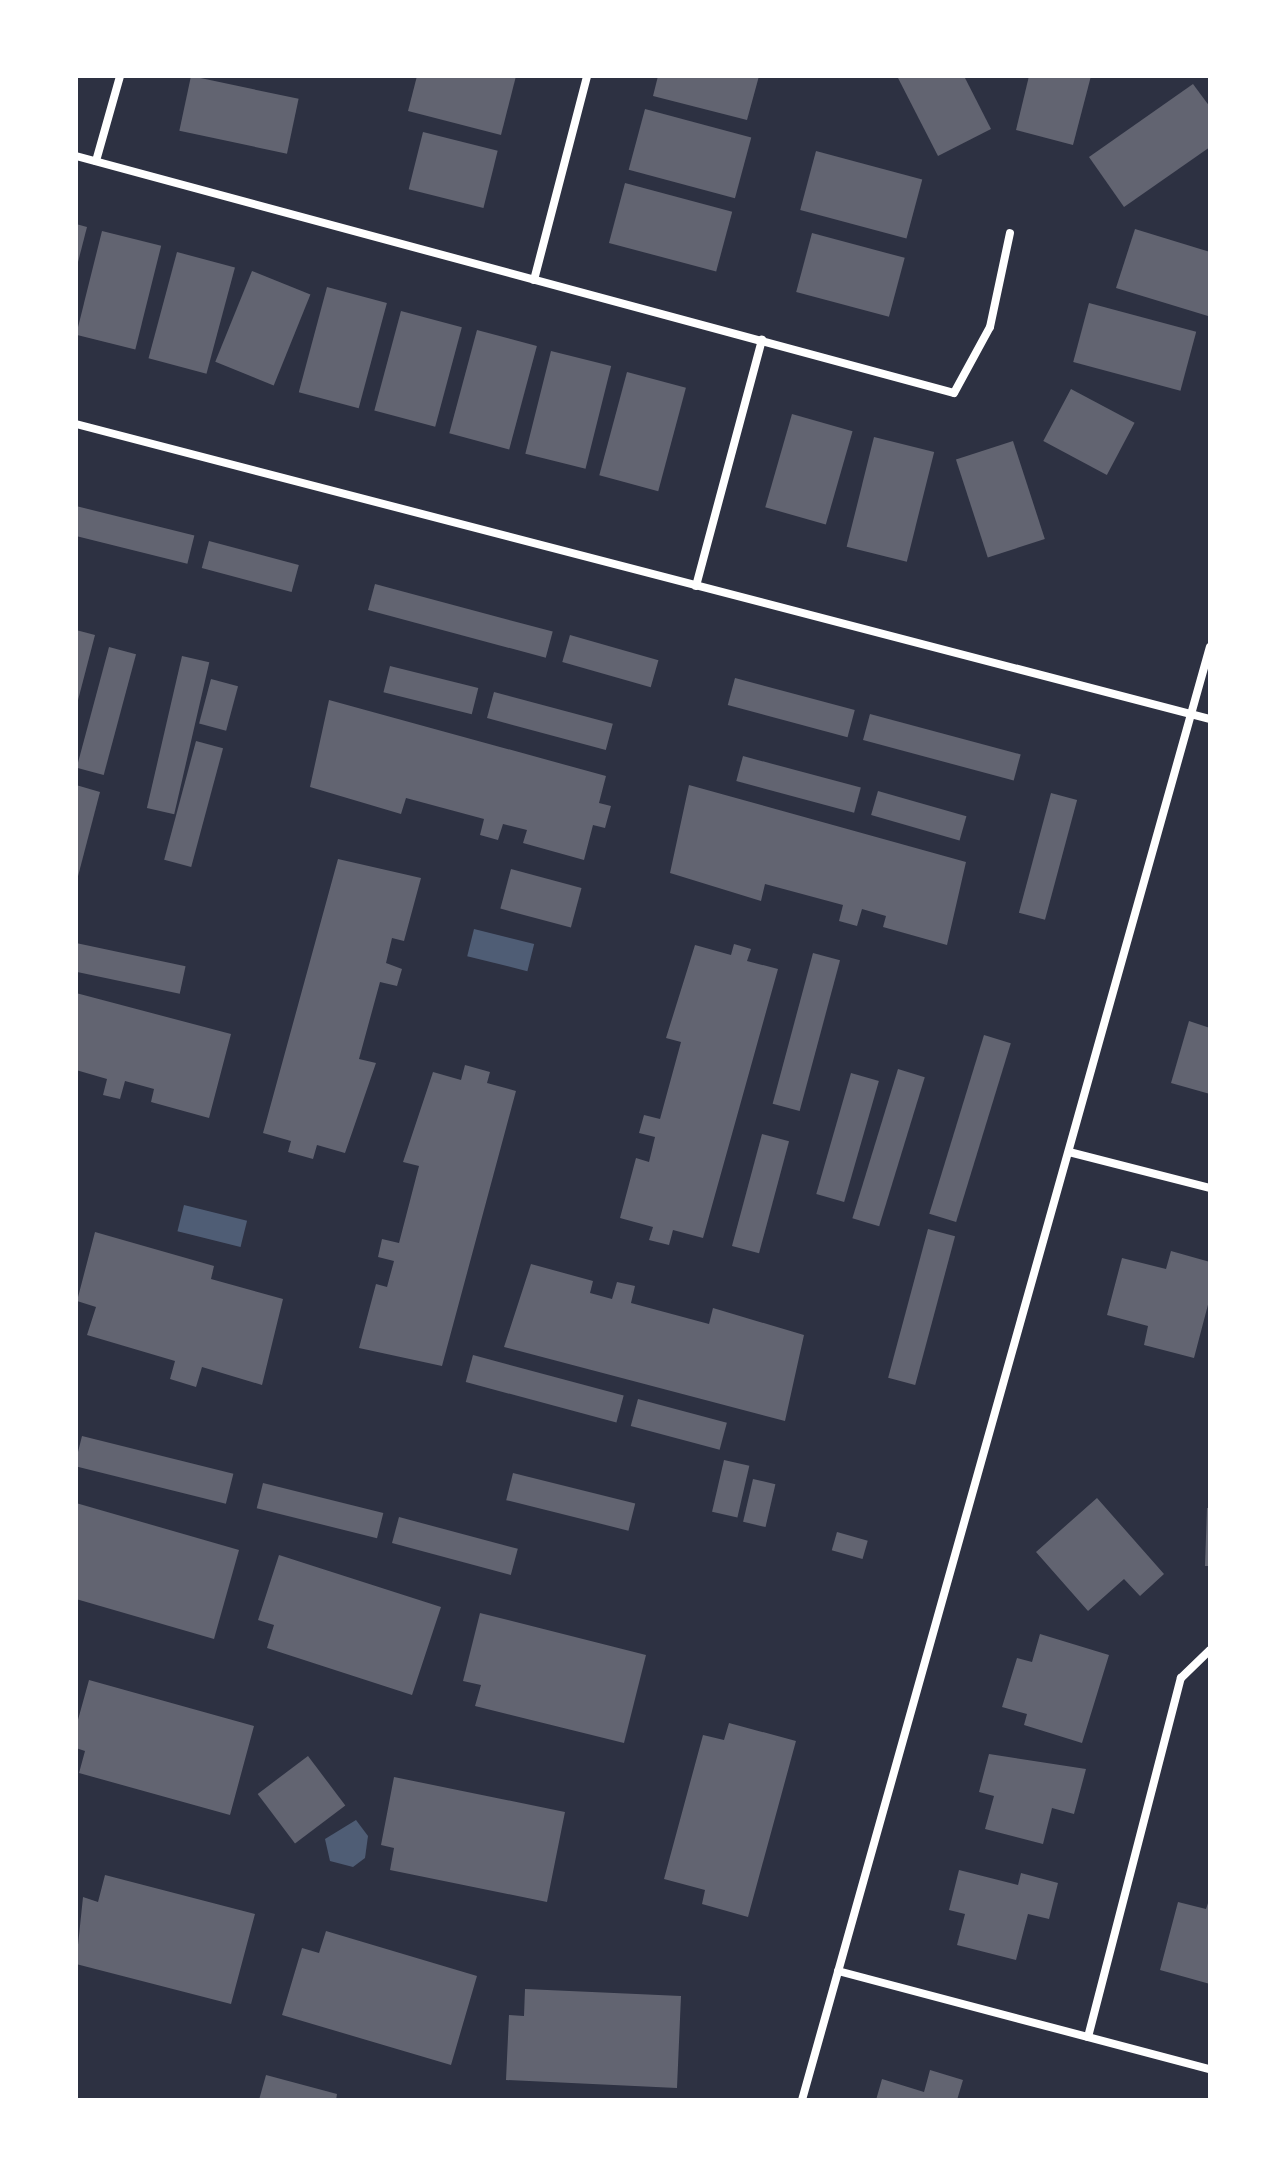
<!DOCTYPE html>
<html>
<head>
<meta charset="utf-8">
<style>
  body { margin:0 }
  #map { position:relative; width:1286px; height:2176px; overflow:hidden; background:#2d3142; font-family:Poppins,sans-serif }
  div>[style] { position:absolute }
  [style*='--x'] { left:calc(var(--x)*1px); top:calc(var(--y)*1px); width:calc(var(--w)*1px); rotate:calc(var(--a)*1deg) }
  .water>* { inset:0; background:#4f5d75; transform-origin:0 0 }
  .building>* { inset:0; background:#626471; transform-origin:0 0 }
  .minor>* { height:8px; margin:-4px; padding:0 4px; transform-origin:4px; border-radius:4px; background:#fff }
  span { translate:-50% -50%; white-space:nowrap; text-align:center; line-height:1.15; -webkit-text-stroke:8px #fff; paint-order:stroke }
  .frame { position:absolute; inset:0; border:78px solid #fff; pointer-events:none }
</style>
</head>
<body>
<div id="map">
  <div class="water">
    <div style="left:474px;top:929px;width:62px;height:28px;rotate:14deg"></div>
    <div style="left:184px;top:1205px;width:65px;height:27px;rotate:14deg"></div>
    <div style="clip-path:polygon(356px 1820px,368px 1836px,365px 1858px,353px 1867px,330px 1861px,325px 1839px)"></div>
  </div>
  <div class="building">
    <div style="left:191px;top:76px;width:110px;height:56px;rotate:12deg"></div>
    <div style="clip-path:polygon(417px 76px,516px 76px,501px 135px,408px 111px)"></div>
    <div style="clip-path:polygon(658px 76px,759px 76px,747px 120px,653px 96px)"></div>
    <div style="clip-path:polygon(897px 76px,964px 76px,991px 129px,938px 156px)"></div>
    <div style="clip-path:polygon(1029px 76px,1091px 76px,1073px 145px,1016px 130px)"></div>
    <div style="clip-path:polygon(1193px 84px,1210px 107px,1210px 147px,1124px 207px,1089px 157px)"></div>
    <div style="left:645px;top:109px;width:110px;height:63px;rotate:15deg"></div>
    <div style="left:423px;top:132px;width:77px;height:59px;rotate:14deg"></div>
    <div style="left:816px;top:151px;width:110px;height:61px;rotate:15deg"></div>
    <div style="left:625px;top:183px;width:111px;height:62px;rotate:15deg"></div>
    <div style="clip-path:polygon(76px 224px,87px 227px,77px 266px,76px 266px)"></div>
    <div style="clip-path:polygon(1135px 229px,1210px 252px,1208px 316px,1116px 288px)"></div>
    <div style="left:102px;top:231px;width:61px;height:107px;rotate:14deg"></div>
    <div style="left:812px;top:233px;width:96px;height:61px;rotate:15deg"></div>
    <div style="left:177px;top:252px;width:60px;height:110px;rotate:15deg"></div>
    <div style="left:252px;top:271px;width:63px;height:98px;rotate:22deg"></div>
    <div style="left:327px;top:287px;width:62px;height:109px;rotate:15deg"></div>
    <div style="left:1089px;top:303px;width:111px;height:61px;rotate:15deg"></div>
    <div style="left:401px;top:311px;width:63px;height:103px;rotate:15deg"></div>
    <div style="left:477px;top:330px;width:62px;height:107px;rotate:15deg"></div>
    <div style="left:551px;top:351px;width:62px;height:106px;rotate:14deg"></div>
    <div style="left:627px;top:372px;width:61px;height:107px;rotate:15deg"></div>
    <div style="left:1071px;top:389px;width:72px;height:59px;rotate:28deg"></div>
    <div style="left:792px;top:414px;width:63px;height:97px;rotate:16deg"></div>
    <div style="left:874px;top:437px;width:62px;height:113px;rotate:14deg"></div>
    <div style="left:1013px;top:441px;width:103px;height:60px;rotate:72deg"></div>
    <div style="left:76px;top:506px;width:122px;height:29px;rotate:14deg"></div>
    <div style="left:209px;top:541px;width:93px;height:28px;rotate:15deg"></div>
    <div style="left:375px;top:584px;width:184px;height:27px;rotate:15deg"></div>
    <div style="clip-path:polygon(76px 630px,95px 635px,77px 704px,76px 704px)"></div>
    <div style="left:570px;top:635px;width:92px;height:28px;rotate:16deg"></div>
    <div style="left:109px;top:647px;width:28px;height:125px;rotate:15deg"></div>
    <div style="left:182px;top:656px;width:28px;height:156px;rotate:13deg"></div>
    <div style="left:390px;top:666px;width:91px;height:27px;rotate:14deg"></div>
    <div style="left:735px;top:678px;width:124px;height:28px;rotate:15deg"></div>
    <div style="left:211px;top:679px;width:28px;height:46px;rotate:15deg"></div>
    <div style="left:494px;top:692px;width:123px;height:27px;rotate:15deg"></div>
    <div style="clip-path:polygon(329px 700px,606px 776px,599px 803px,611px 806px,605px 828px,593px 825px,584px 860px,523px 843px,527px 830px,503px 824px,498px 840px,480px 835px,484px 819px,406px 798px,401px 814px,310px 787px)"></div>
    <div style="left:870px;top:714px;width:156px;height:27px;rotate:15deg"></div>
    <div style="left:196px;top:741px;width:28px;height:123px;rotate:15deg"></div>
    <div style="left:743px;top:756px;width:122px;height:26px;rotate:15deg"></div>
    <div style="clip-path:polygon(76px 785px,100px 792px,77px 880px,76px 880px)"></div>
    <div style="clip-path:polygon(689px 785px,966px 862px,947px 945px,883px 927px,886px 916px,862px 909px,857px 926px,839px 921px,843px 905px,765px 884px,761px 901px,670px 873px)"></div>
    <div style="left:878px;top:791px;width:92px;height:25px;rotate:16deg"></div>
    <div style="left:1051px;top:793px;width:27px;height:124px;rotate:15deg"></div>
    <div style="clip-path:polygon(338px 859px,421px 878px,404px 941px,392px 938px,386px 963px,402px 969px,397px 986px,380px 982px,359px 1059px,376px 1063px,345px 1153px,317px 1145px,313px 1159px,288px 1152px,291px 1141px,263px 1133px)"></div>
    <div style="left:511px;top:869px;width:73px;height:41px;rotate:15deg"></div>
    <div style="left:76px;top:943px;width:112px;height:28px;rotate:12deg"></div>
    <div style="clip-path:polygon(734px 944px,751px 949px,747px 961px,778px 969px,703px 1238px,673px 1230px,669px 1245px,649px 1240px,653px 1227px,620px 1218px,636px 1158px,649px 1162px,655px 1137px,639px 1133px,644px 1115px,660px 1119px,681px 1042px,666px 1038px,695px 945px,731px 955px)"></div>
    <div style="left:813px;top:953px;width:28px;height:156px;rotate:15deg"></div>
    <div style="clip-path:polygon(76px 993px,231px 1034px,209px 1118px,151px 1102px,154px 1089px,125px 1081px,120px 1099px,103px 1095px,107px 1079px,76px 1070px)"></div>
    <div style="clip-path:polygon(1189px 1021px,1210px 1028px,1210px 1094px,1171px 1083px)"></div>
    <div style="left:984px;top:1035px;width:28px;height:187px;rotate:17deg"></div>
    <div style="clip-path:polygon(465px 1065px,490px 1072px,487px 1083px,516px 1091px,442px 1366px,359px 1348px,376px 1284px,387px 1287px,394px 1261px,378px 1257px,382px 1239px,399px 1243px,419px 1166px,403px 1162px,433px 1072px,461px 1080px)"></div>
    <div style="left:898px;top:1069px;width:28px;height:156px;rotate:17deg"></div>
    <div style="left:851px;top:1073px;width:29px;height:126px;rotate:16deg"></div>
    <div style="left:762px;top:1134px;width:28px;height:116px;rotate:15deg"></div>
    <div style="left:928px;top:1229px;width:28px;height:154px;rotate:15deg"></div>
    <div style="clip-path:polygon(95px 1232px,214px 1266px,211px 1279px,283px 1299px,262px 1385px,202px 1367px,196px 1387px,170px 1379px,175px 1361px,87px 1335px,96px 1307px,77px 1301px)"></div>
    <div style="clip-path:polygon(1171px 1251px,1210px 1262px,1210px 1297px,1194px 1358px,1144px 1345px,1148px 1326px,1107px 1315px,1122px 1258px,1166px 1269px)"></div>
    <div style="clip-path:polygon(531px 1264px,593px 1281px,590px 1293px,612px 1299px,617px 1282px,635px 1286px,631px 1303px,709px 1324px,713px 1308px,804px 1335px,785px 1421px,504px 1347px)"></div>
    <div style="left:473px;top:1355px;width:156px;height:28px;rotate:15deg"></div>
    <div style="left:638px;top:1399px;width:92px;height:28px;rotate:15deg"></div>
    <div style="left:82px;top:1436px;width:156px;height:31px;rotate:14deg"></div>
    <div style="left:724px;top:1460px;width:26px;height:53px;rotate:13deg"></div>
    <div style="left:513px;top:1473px;width:126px;height:28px;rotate:14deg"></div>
    <div style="left:753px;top:1479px;width:23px;height:44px;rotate:13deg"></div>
    <div style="left:263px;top:1483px;width:124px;height:26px;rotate:14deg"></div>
    <div style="clip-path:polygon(1097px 1498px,1164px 1574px,1140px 1596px,1124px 1579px,1088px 1611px,1036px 1552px)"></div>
    <div style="clip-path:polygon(76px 1503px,239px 1550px,214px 1639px,76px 1599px)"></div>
    <div style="clip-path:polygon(1207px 1508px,1210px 1508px,1210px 1566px,1205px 1566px)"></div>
    <div style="left:399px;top:1517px;width:123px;height:27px;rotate:15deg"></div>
    <div style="left:837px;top:1532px;width:32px;height:19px;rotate:16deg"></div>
    <div style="clip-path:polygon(279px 1555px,441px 1607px,412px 1695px,267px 1648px,274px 1625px,258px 1620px)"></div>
    <div style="clip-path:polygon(480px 1613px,646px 1655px,624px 1743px,475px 1706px,481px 1685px,463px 1681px)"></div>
    <div style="clip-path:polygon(1040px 1634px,1109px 1655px,1082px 1743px,1024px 1725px,1027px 1714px,1002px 1707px,1017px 1658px,1032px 1662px)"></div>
    <div style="clip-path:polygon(89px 1680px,254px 1726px,230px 1815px,79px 1773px,85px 1751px,76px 1748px,76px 1727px)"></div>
    <div style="clip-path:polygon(729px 1723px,796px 1741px,748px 1917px,702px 1904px,705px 1890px,664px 1879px,703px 1735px,724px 1740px)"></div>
    <div style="clip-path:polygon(989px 1754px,1086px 1769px,1074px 1814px,1052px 1808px,1043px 1844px,985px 1829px,994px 1796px,979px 1792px)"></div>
    <div style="left:308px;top:1756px;width:62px;height:63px;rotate:53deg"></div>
    <div style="clip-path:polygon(394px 1777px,565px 1812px,547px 1902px,390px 1870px,394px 1848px,381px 1845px)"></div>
    <div style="clip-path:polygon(959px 1870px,1018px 1885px,1021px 1873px,1058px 1883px,1049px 1919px,1028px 1914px,1016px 1960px,957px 1945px,965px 1914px,949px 1910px)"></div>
    <div style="clip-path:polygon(105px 1875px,255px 1914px,231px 2004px,76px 1964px,83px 1897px,98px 1902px)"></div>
    <div style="clip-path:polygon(1210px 1897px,1210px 1984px,1160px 1970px,1178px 1902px,1206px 1909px)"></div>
    <div style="clip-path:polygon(326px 1931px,477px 1976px,451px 2065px,282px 2015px,302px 1948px,319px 1953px)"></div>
    <div style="clip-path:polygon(525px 1989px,681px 1996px,677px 2088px,506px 2080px,509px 2015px,524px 2016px)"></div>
    <div style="clip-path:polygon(930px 2070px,963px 2080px,957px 2100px,876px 2100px,882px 2079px,924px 2092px)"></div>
    <div style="clip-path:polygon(266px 2075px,337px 2094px,336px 2100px,259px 2100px)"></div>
  </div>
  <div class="minor">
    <div style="--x:76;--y:156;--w:909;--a:15.11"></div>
    <div style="--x:954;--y:393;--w:75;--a:-61.4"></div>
    <div style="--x:990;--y:327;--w:96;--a:-78"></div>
    <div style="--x:96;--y:161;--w:88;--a:-74.2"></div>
    <div style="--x:534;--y:280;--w:211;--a:-75.4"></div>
    <div style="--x:76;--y:424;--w:1172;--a:14.58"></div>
    <div style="--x:696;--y:586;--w:255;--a:-75"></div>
    <div style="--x:1069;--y:1152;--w:146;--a:14.3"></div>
    <div style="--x:838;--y:1971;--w:385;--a:14.8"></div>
    <div style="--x:1088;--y:2037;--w:371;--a:-75.5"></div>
    <div style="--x:1181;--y:1678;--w:40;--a:-44"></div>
    <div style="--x:802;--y:2100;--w:1509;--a:-74.32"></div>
  </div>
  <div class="frame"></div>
</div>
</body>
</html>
